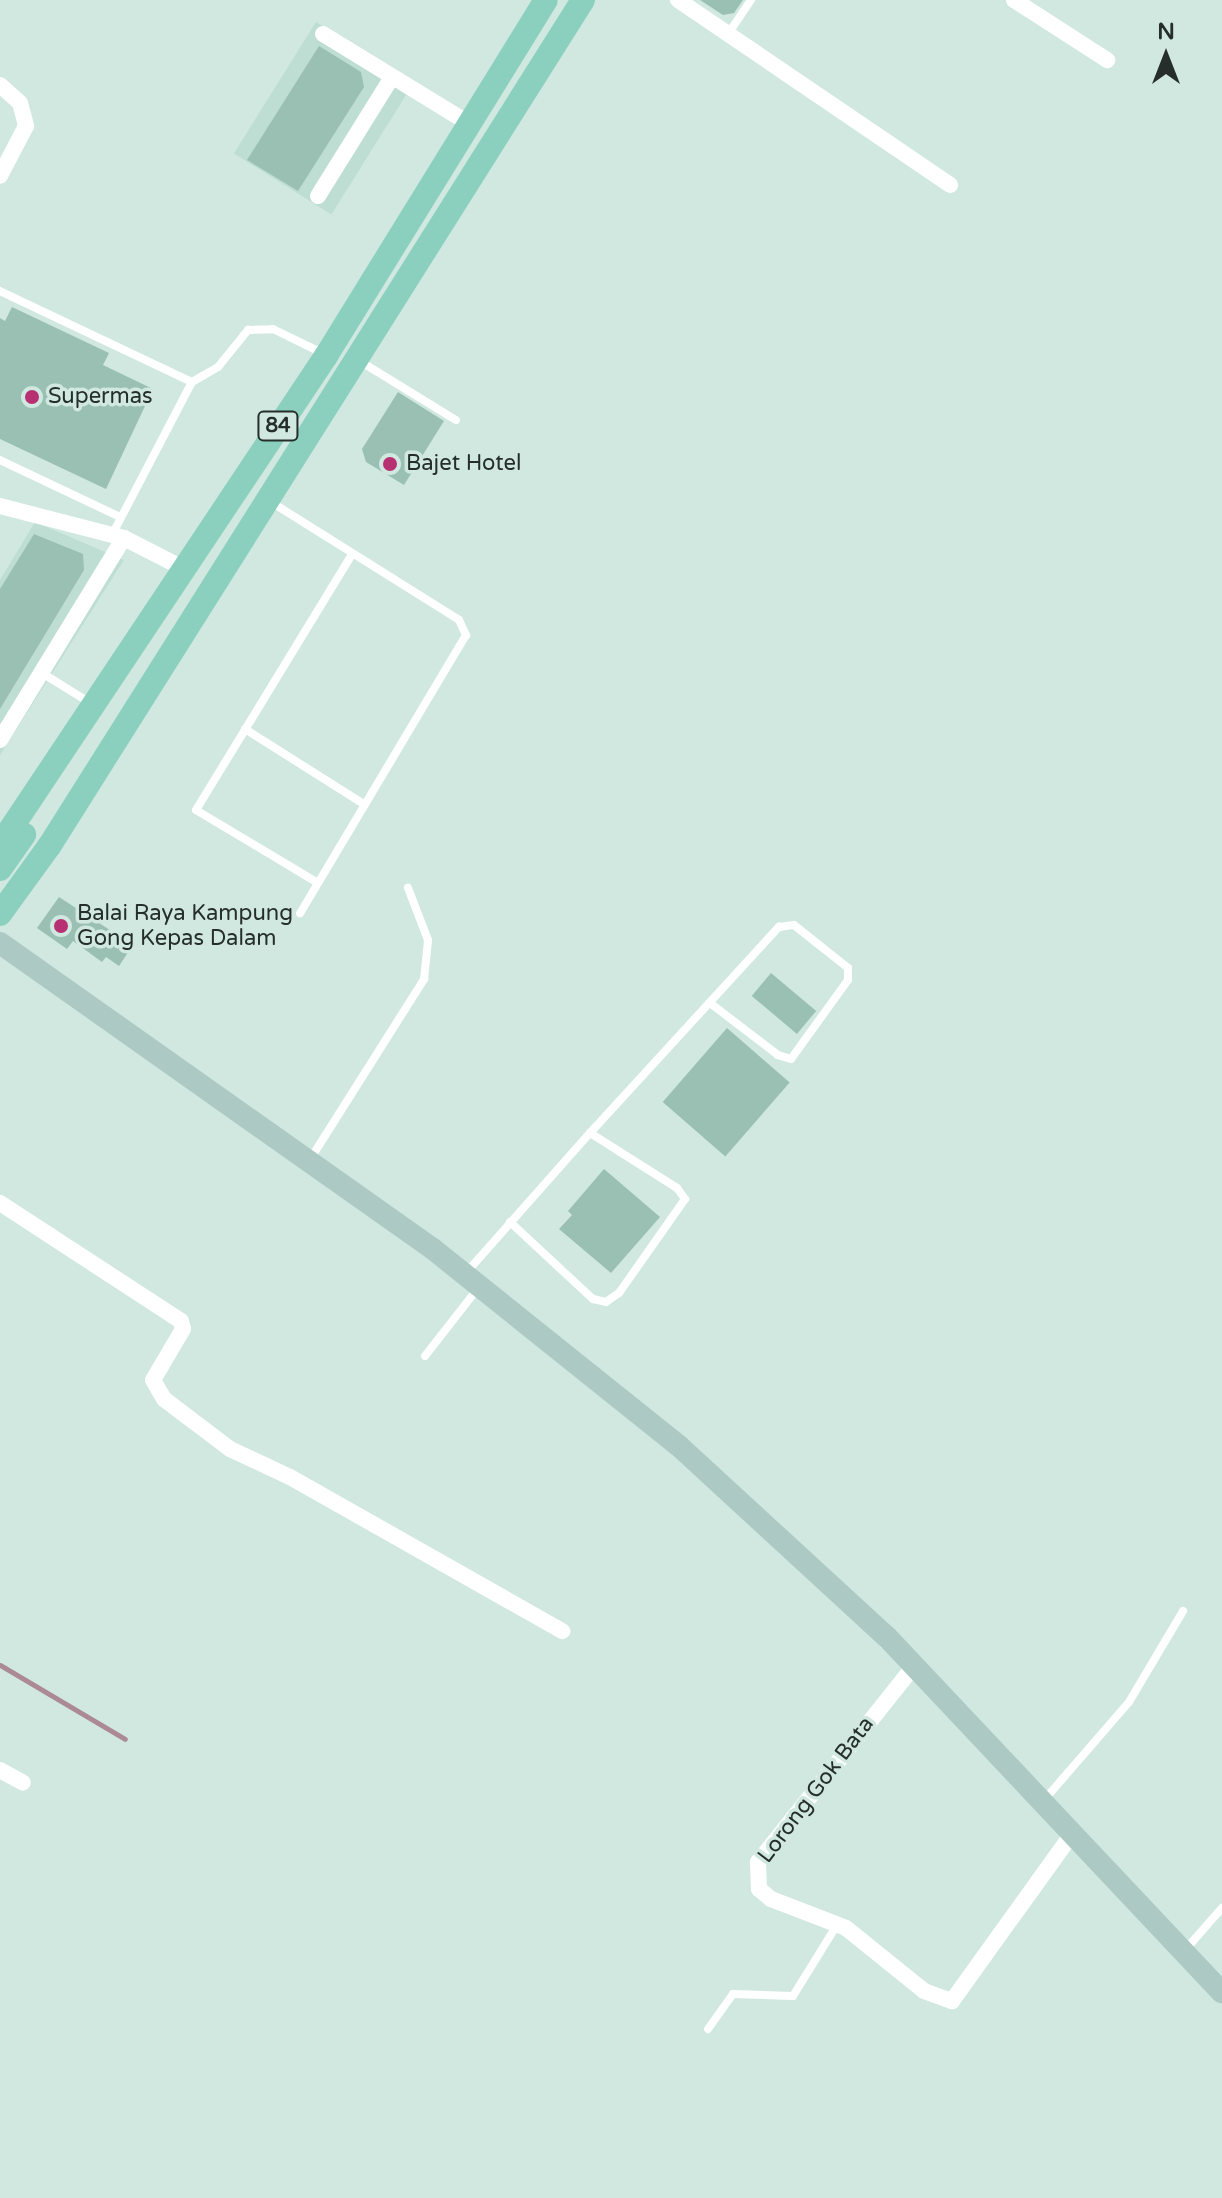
<!DOCTYPE html>
<html>
<head>
<meta charset="utf-8">
<style>
  body { margin:0 }
  #map { position:relative; width:1222px; height:2198px; overflow:hidden; background:#d0e8e0; font-family:"Varela Round",sans-serif }
  div>[style] { position:absolute }
  [style*='--x'] { left:calc(var(--x)*1px); top:calc(var(--y)*1px); width:calc(var(--w)*1px); rotate:calc(var(--a)*1deg) }
  .built>* { inset:0; background:#beded3; transform-origin:0 0 }
  .stream>* { height:5px; margin:-2.5px; padding:0 2.5px; transform-origin:2.5px; border-radius:2.5px; background:#ab8995 }
  .building>* { inset:0; background:#9ac0b3; transform-origin:0 0 }
  .lane>* { height:8px; margin:-4px; padding:0 4px; transform-origin:4px; border-radius:4px; background:#fff }
  .street>* { height:16px; margin:-8px; padding:0 8px; transform-origin:8px; border-radius:8px; background:#fff }
  .secondary>* { height:22px; margin:-11px; padding:0 11px; transform-origin:11px; border-radius:11px; background:#accac3 }
  .primary>* { height:24px; margin:-12px; padding:0 12px; transform-origin:12px; border-radius:12px; background:#8bd0be }
  .dots>* { width:22px; height:22px; translate:-50% -50%; box-sizing:border-box; border:4px solid #d0e8e0; border-radius:50% }
  span { translate:-50% -50%; white-space:nowrap; text-align:center; line-height:1.15; -webkit-text-stroke:7px #d0e8e0; paint-order:stroke }
  .shield-label span { padding:2px 6px; background:#d0e8e0; border:2px solid; border-radius:6px; -webkit-text-stroke-width:0 }
  .shield-label { font-size:20px; color:#252e2b; font-weight:700 }
  .poi-label { font-size:22px; color:#252e2b }
  .left { translate:0 -50%; text-align:left }
  .street-label { font-size:22px; color:#252e2b }
  .north { position:absolute; left:1126px; top:16px; width:80px; height:80px; -webkit-text-stroke:6px #d0e8e0; paint-order:stroke; rotate:0deg; font-size:22px; font-weight:700; line-height:32px; text-align:center; color:#252e2b }
  .north::after { content:''; display:block; margin:auto; width:28px; height:36px; background:#252e2b; clip-path:polygon(50% 0,100% 100%,50% 72%,0 100%) }
</style>
</head>
<body>
<div id="map">
  <div class="built">
    <div style="left:316px;top:22px;width:115px;height:155px;rotate:32deg"></div>
    <div style="clip-path:polygon(35px 522px,124px 560px,0 755px,0 580px)"></div>
  </div>
  <div class="stream">
    <div style="--x:0;--y:1665;--w:145;--a:30.6"></div>
  </div>
  <div class="building">
    <div style="clip-path:polygon(700px 0,743px 0,734px 13px,723px 15px)"></div>
    <div style="clip-path:polygon(319px 46px,361px 72px,364px 87px,298px 191px,247px 160px)"></div>
    <div style="clip-path:polygon(12px 307px,109px 353px,103px 365px,153px 389px,106px 489px,0 439px,0 318px,5px 321px)"></div>
    <div style="clip-path:polygon(398px 392px,444px 421px,404px 485px,366px 462px,362px 449px)"></div>
    <div style="clip-path:polygon(34px 534px,83px 554px,84px 570px,0 709px,0 589px)"></div>
    <div style="clip-path:polygon(59px 897px,133px 945px,119px 966px,106px 957px,102px 962px,73px 941px,67px 949px,37px 928px)"></div>
    <div style="left:771px;top:973px;width:59px;height:30px;rotate:40deg"></div>
    <div style="left:727px;top:1028px;width:83px;height:98px;rotate:41deg"></div>
    <div style="clip-path:polygon(604px 1169px,660px 1217px,611px 1273px,559px 1229px,572px 1215px,568px 1211px)"></div>
  </div>
  <div class="lane">
    <div style="--x:728;--y:34;--w:41;--a:-55.9"></div>
    <div style="--x:0;--y:291;--w:212;--a:25.4"></div>
    <div style="--x:358;--y:360;--w:115;--a:31.5"></div>
    <div style="--x:0;--y:460;--w:131;--a:25.4"></div>
    <div style="--x:271;--y:502;--w:222;--a:32.1"></div>
    <div style="--x:459;--y:620;--w:17;--a:65"></div>
    <div style="--x:466;--y:635;--w:324;--a:120.8"></div>
    <div style="--x:112;--y:535;--w:173;--a:-62.4"></div>
    <div style="--x:192;--y:382;--w:30;--a:-30"></div>
    <div style="--x:218;--y:367;--w:48;--a:-51"></div>
    <div style="--x:248;--y:330;--w:25;--a:-2"></div>
    <div style="--x:273;--y:329;--w:55;--a:26.1"></div>
    <div style="--x:42;--y:673;--w:59;--a:31.8"></div>
    <div style="--x:245;--y:729;--w:142;--a:32.3"></div>
    <div style="--x:318;--y:883;--w:142;--a:-149.1"></div>
    <div style="--x:196;--y:810;--w:300;--a:-58.6"></div>
    <div style="--x:311;--y:1158;--w:212;--a:-57.7"></div>
    <div style="--x:424;--y:979;--w:39;--a:-84"></div>
    <div style="--x:428;--y:940;--w:56;--a:-111"></div>
    <div style="--x:510;--y:1222;--w:113;--a:42.9"></div>
    <div style="--x:593;--y:1299;--w:13;--a:13"></div>
    <div style="--x:606;--y:1302;--w:16;--a:-35"></div>
    <div style="--x:619;--y:1293;--w:115;--a:-54.9"></div>
    <div style="--x:685;--y:1199;--w:14;--a:-126"></div>
    <div style="--x:677;--y:1188;--w:103;--a:-147.7"></div>
    <div style="--x:466;--y:1273;--w:187;--a:-48.5"></div>
    <div style="--x:590;--y:1133;--w:280;--a:-47.5"></div>
    <div style="--x:779;--y:927;--w:15;--a:-8"></div>
    <div style="--x:794;--y:925;--w:69;--a:38.5"></div>
    <div style="--x:848;--y:968;--w:12;--a:90"></div>
    <div style="--x:848;--y:980;--w:97;--a:125.8"></div>
    <div style="--x:791;--y:1059;--w:14;--a:-163"></div>
    <div style="--x:778;--y:1055;--w:86;--a:-142.6"></div>
    <div style="--x:425;--y:1356;--w:88;--a:-52"></div>
    <div style="--x:1045;--y:1799;--w:128;--a:-49.1"></div>
    <div style="--x:1129;--y:1702;--w:106;--a:-59.3"></div>
    <div style="--x:1186;--y:1949;--w:55;--a:-48.7"></div>
    <div style="--x:708;--y:2029;--w:43;--a:-54.5"></div>
    <div style="--x:733;--y:1994;--w:60;--a:1.9"></div>
    <div style="--x:793;--y:1996;--w:86;--a:-58.3"></div>
  </div>
  <div class="street">
    <div style="--x:678;--y:0;--w:329;--a:34.2"></div>
    <div style="--x:1014;--y:0;--w:111;--a:32.8"></div>
    <div style="--x:323;--y:34;--w:172;--a:31.5"></div>
    <div style="--x:0;--y:85;--w:27;--a:42"></div>
    <div style="--x:20;--y:103;--w:24;--a:75"></div>
    <div style="--x:26;--y:126;--w:56;--a:117.5"></div>
    <div style="--x:318;--y:196;--w:140;--a:-58.1"></div>
    <div style="--x:0;--y:506;--w:128;--a:14.5"></div>
    <div style="--x:124;--y:538;--w:64;--a:27"></div>
    <div style="--x:0;--y:740;--w:237;--a:-58.5"></div>
    <div style="--x:0;--y:1203;--w:216;--a:33.1"></div>
    <div style="--x:181;--y:1321;--w:8;--a:76"></div>
    <div style="--x:183;--y:1329;--w:59;--a:120.5"></div>
    <div style="--x:153;--y:1380;--w:22;--a:60"></div>
    <div style="--x:164;--y:1399;--w:83;--a:37.1"></div>
    <div style="--x:230;--y:1449;--w:66;--a:25"></div>
    <div style="--x:290;--y:1477;--w:313;--a:29.5"></div>
    <div style="--x:914;--y:1666;--w:251;--a:128.5"></div>
    <div style="--x:758;--y:1862;--w:27;--a:88"></div>
    <div style="--x:759;--y:1889;--w:16;--a:40"></div>
    <div style="--x:771;--y:1899;--w:80;--a:21.1"></div>
    <div style="--x:846;--y:1928;--w:100;--a:38.9"></div>
    <div style="--x:924;--y:1991;--w:30;--a:20"></div>
    <div style="--x:952;--y:2001;--w:206;--a:-54.3"></div>
    <div style="--x:0;--y:1770;--w:26;--a:29"></div>
  </div>
  <div class="secondary">
    <div style="--x:0;--y:943;--w:530;--a:35.25"></div>
    <div style="--x:433;--y:1249;--w:315;--a:38.7"></div>
    <div style="--x:679;--y:1446;--w:282;--a:42.6"></div>
    <div style="--x:887;--y:1637;--w:488;--a:46.7"></div>
  </div>
  <div class="primary">
    <div style="--x:0;--y:845;--w:588;--a:-56.31"></div>
    <div style="--x:326;--y:356;--w:418;--a:-58.3"></div>
    <div style="--x:0;--y:869;--w:42;--a:-54.8"></div>
    <div style="--x:0;--y:914;--w:85;--a:-54.1"></div>
    <div style="--x:50;--y:845;--w:999;--a:-57.76"></div>
  </div>
  <div class="dots">
    <div style="left:32px;top:397px;background:#b63072"></div>
    <div style="left:390px;top:464px;background:#b63072"></div>
    <div style="left:61px;top:926px;background:#b63072"></div>
  </div>
  <div class="shield-label">
    <span style="left:278px;top:426px">84</span>
  </div>
  <div class="poi-label">
    <span class="left" style="left:48px;top:397px">Supermas</span>
    <span class="left" style="left:406px;top:464px">Bajet Hotel</span>
    <span class="left" style="left:77px;top:926px">Balai Raya Kampung<br>Gong Kepas Dalam</span>
  </div>
  <div class="street-label">
    <span style="left:816px;top:1790px;rotate:-53deg">Lorong Gok Bata</span>
  </div>
  <div class="north">N</div>
</div>
</body>
</html>
